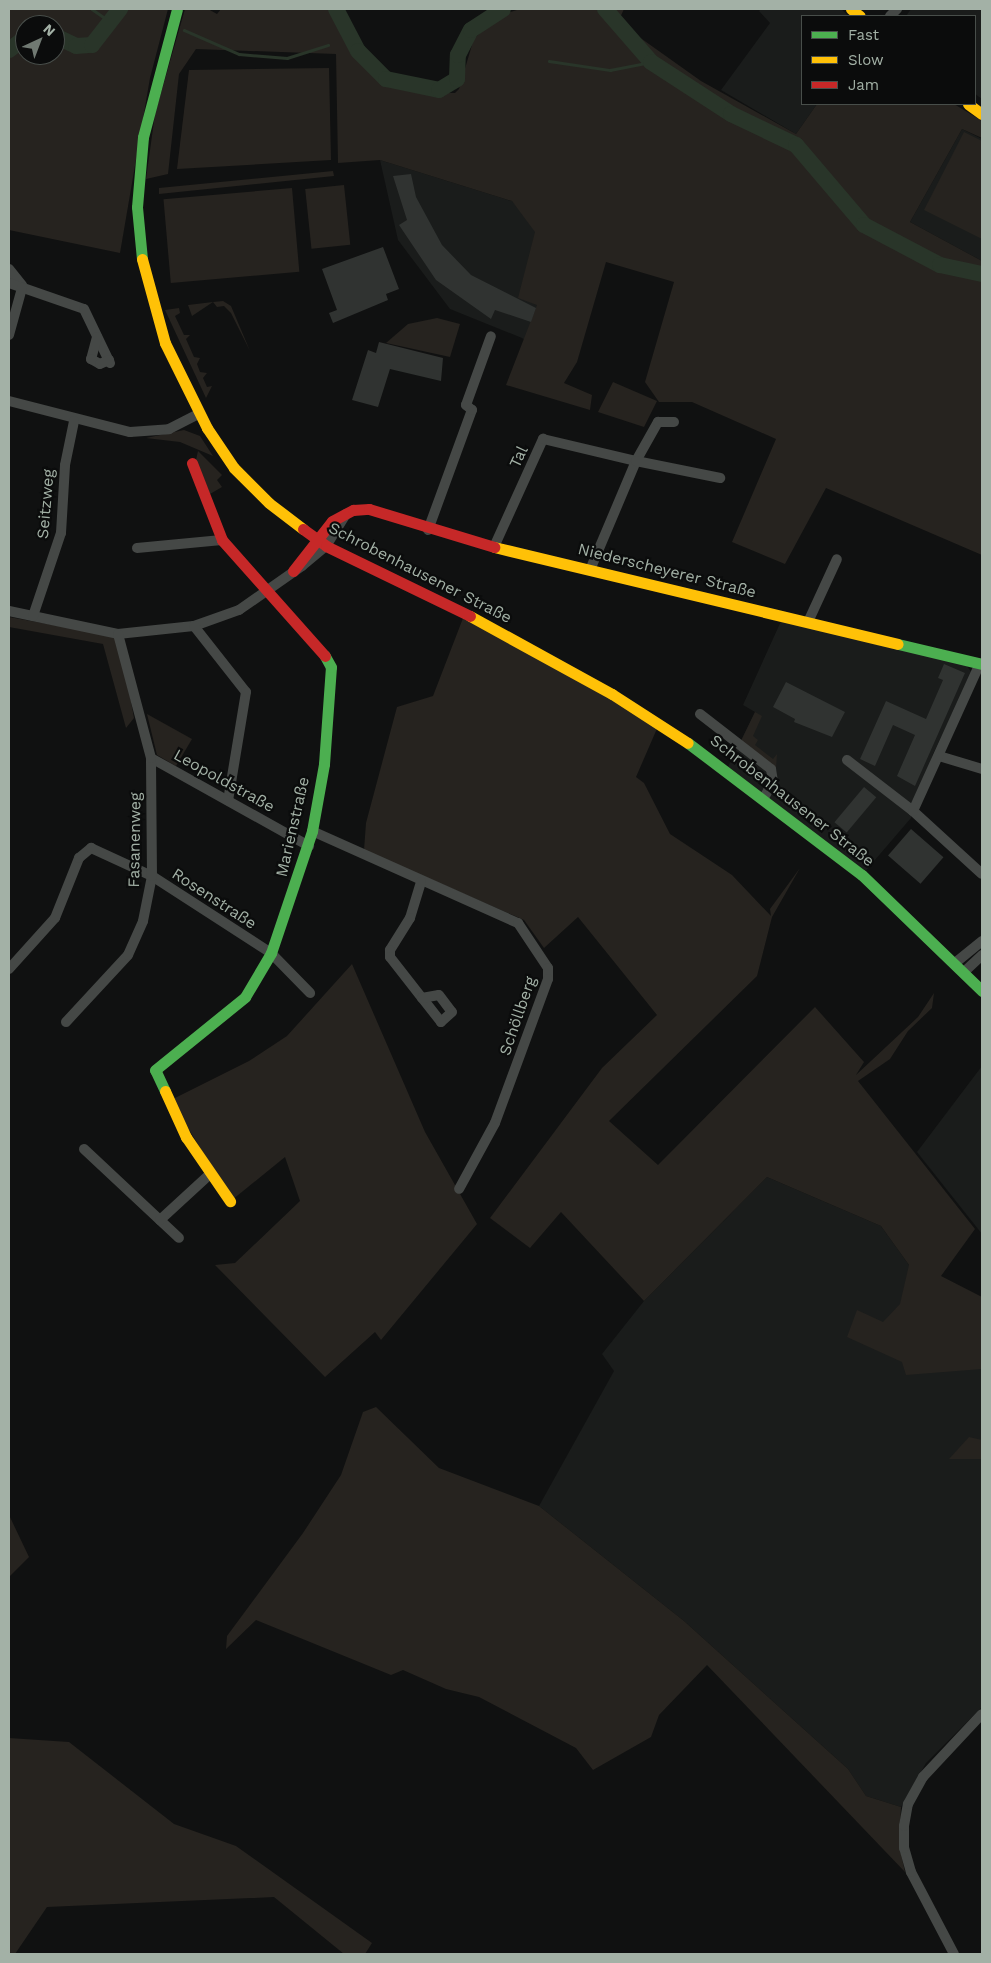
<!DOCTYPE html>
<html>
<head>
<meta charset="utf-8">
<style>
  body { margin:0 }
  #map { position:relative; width:991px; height:1963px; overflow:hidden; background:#101111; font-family:"Work Sans",sans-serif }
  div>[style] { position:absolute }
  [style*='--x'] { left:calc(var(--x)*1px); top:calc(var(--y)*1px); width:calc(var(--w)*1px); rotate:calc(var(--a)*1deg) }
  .built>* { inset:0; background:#1a1c1b }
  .green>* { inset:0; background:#26231f; transform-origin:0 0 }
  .stream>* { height:2.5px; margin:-1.25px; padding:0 1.25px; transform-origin:1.25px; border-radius:1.25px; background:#293529 }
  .river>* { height:16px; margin:-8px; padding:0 8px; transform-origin:8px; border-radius:8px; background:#293529 }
  .building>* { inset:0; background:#303331; transform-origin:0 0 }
  .street>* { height:10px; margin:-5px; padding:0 5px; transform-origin:5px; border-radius:5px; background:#454846 }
  .fast>* { height:11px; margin:-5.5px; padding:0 5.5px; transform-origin:5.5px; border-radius:5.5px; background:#4caf50 }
  .slow>* { height:11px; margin:-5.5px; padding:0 5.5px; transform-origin:5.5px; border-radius:5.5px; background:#ffc107 }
  .jam>* { height:11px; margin:-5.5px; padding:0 5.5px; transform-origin:5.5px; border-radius:5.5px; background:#c62828 }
  span { translate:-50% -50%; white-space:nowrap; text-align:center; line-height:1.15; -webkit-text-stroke:4.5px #0b0c0c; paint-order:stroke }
  .street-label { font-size:16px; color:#a3b1a6 }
  .frame { position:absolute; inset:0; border:10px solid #a3b1a6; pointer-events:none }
  .legend { position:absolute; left:801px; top:15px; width:175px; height:90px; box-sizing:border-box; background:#0b0c0c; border:1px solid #484e4a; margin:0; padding:6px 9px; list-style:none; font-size:15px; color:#a3b1a6 }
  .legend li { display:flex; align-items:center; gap:10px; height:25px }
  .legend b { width:25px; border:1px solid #484e4a }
  .north { position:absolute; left:15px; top:15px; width:50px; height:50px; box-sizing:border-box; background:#0b0c0c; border:1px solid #484e4a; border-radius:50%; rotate:43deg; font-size:14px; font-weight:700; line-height:20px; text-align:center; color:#a3b1a6 }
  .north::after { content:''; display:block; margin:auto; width:18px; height:22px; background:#707972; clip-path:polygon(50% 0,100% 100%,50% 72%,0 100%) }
</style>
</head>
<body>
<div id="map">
  <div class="built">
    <div style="clip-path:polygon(761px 9px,841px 9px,849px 16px,802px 16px,802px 104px,817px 104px,796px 134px,721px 90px,770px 23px,759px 11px)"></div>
    <div style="clip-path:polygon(911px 9px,982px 9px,982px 99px,975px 94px,975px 16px,906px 16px)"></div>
    <div style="clip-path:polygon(962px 129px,982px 139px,982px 261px,910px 222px)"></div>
    <div style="clip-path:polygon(380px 160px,512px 201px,598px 276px,567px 372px,522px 338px,450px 309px,398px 240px)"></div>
    <div style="clip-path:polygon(782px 619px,964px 662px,972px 673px,933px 754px,911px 818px,862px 875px,727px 769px,755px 712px,743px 705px)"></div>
    <div style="clip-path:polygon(982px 1066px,982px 1234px,917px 1152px)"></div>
    <div style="clip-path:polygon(767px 1177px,881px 1226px,909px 1265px,982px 1336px,982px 1707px,926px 1763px,901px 1807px,866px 1796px,848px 1769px,684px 1621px,539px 1506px,614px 1371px,602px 1354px,644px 1301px)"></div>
  </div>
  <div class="green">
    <div style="clip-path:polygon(evenodd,9px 9px,168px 9px,150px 78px,120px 253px,9px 230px,9px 9px,25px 25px,55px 25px,55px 55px,25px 55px,25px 25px)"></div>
    <div style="clip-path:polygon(185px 9px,208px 9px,217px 14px,221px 9px,335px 9px,352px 48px,377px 79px,386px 85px,389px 75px,400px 84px,438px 93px,455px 93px,459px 89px,474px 38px,504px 14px,520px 9px,624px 9px,618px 22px,701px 81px,796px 134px,817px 104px,954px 104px,982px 121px,982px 138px,962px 129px,910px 222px,982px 261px,982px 555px,826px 488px,785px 564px,732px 542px,776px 439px,692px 402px,659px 402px,645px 382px,674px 282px,606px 262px,577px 362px,564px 383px,592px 395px,590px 410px,506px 385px,537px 305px,518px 298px,535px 232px,512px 201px,380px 160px,338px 163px,336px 54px,196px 49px,179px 74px,168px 174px,146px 179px,155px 114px)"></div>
    <div style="clip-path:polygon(329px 68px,331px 160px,177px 169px,189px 70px)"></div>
    <div style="clip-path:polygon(964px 132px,982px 141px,982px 239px,924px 210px)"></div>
    <div style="clip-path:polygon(333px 171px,334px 176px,159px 194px,159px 188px)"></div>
    <div style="left:344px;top:185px;width:60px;height:39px;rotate:84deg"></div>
    <div style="left:292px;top:188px;width:84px;height:129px;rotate:85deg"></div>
    <div style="clip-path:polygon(223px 301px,231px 306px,250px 351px,231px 313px,224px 306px,217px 307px,213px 302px,192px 316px,188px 305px,213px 302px)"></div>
    <div style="clip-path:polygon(179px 308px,180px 313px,175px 316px,184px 335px,190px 335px,186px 339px,194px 357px,200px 358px,197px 364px,200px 372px,207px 373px,203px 378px,207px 387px,212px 386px,206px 398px,165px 310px)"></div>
    <div style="clip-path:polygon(437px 318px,460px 324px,450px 357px,386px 343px,408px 324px)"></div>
    <div style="clip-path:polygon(613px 382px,657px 401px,644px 427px,598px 412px)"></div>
    <div style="clip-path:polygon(184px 430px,200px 436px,213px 456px,180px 442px,146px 438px)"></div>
    <div style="clip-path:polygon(198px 451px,222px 475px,217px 480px,222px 487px,210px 494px,196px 460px)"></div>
    <div style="clip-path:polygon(465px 613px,659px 724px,636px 777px,644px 783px,670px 834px,732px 875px,771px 916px,770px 909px,800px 868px,772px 917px,757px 976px,609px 1121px,658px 1165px,815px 1007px,864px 1062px,856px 1075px,918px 1017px,934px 993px,932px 1008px,908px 1031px,890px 1059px,858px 1081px,975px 1229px,941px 1276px,982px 1297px,982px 1369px,906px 1375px,902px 1362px,847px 1337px,857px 1310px,883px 1322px,900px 1304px,909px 1265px,881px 1226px,767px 1177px,644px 1301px,561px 1212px,530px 1248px,490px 1218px,602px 1068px,657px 1015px,578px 917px,544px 948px,524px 920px,364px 850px,366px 823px,397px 707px,433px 696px)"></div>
    <div style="clip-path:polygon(9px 617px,114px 636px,124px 663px,134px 718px,126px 728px,103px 644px,9px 627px)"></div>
    <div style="clip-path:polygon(755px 712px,762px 716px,753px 736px,758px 740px,755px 745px,773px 759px,777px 754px,776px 769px,740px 743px)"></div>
    <div style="clip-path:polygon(147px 714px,192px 739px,176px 766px,157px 755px)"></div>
    <div style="clip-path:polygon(352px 964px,425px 1132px,477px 1224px,381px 1340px,375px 1332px,325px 1377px,215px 1265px,235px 1263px,300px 1201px,285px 1157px,232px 1200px,171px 1100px,249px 1061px,287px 1036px)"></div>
    <div style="clip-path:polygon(376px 1407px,439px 1468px,539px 1506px,684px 1621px,848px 1769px,866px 1796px,901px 1807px,899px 1845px,905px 1872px,707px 1665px,659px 1715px,651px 1737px,593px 1770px,576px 1748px,479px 1697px,446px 1689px,403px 1670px,391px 1675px,256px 1620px,226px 1649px,227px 1636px,303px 1533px,341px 1475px,363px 1412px)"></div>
    <div style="clip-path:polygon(969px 1437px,982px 1440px,982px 1459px,949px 1459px)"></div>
    <div style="clip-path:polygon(9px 1515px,29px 1557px,9px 1577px)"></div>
    <div style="clip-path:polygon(9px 1738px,69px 1742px,174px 1824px,236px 1846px,372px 1943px,365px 1954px,344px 1954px,274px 1897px,47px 1907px,15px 1954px,9px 1954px)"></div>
  </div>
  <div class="stream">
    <div style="--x:92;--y:9;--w:21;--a:35"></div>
    <div style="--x:184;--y:30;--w:60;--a:23.6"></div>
    <div style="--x:239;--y:54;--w:48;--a:4.8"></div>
    <div style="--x:287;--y:58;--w:43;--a:-17.6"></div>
    <div style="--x:549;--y:61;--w:62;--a:8.4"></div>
    <div style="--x:610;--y:70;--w:42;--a:-11"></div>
  </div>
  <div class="river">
    <div style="--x:336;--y:9;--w:47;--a:62.4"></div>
    <div style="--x:358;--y:51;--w:40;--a:45"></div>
    <div style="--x:386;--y:79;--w:54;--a:11.7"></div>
    <div style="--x:439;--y:90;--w:21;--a:-31"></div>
    <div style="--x:457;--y:79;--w:24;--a:-88"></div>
    <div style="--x:458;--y:55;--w:28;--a:-63"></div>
    <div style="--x:471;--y:30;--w:38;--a:-33"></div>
    <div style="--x:605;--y:9;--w:70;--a:49"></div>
    <div style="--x:651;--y:62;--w:95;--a:33"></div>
    <div style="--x:731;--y:114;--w:72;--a:25.5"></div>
    <div style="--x:796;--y:145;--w:105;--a:49.6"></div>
    <div style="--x:864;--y:225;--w:86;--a:27.8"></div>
    <div style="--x:940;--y:265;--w:43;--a:12.1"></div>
    <div style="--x:55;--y:36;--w:23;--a:25"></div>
    <div style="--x:76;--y:46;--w:16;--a:-4"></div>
    <div style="--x:92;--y:45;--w:46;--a:-52.1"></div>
    <div style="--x:9;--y:50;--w:20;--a:-37"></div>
  </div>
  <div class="building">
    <div style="clip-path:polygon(411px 174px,416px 197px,442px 245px,471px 275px,536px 308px,531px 322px,495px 310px,491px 319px,436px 280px,399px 225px,407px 220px,393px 176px)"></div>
    <div style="clip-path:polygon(383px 247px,399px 289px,386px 294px,388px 300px,333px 323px,329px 313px,337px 310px,322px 269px)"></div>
    <div style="clip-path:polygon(379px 342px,443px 358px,441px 381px,390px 369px,378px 407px,352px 400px,368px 350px,376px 353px)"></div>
    <div style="clip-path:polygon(944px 664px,965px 673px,915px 786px,897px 776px,915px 735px,893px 725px,875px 766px,860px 759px,886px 701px,926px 719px,943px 680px,938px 678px)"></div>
    <div style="clip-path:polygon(786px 682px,845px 712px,832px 737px,794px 722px,795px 719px,773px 707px)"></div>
    <div style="left:864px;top:787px;width:16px;height:46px;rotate:40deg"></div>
    <div style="left:911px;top:829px;width:43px;height:35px;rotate:41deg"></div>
  </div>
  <div class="street">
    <div style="--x:890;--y:16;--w:10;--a:-45"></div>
    <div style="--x:9;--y:269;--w:21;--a:51"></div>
    <div style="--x:9;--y:283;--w:79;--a:19.1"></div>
    <div style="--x:84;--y:309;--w:60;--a:64.3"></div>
    <div style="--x:9;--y:335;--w:49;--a:-74.5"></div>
    <div style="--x:97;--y:337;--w:23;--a:105"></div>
    <div style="--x:91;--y:359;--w:10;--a:29"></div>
    <div style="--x:100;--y:364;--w:10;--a:-24"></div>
    <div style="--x:9;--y:401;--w:125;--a:14.4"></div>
    <div style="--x:130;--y:432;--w:39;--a:-4"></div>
    <div style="--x:169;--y:429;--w:34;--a:-27"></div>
    <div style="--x:428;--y:530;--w:128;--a:-69.9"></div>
    <div style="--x:472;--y:410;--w:8;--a:-140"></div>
    <div style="--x:466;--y:405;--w:73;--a:-70.1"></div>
    <div style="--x:494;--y:547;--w:119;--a:-65.6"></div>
    <div style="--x:543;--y:439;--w:96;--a:13.3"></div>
    <div style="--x:636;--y:461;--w:45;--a:-60.6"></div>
    <div style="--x:658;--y:422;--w:16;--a:0"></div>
    <div style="--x:137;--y:548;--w:85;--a:-5.4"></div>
    <div style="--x:590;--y:570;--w:118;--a:-67.1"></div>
    <div style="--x:636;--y:461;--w:86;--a:11.4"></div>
    <div style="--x:9;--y:611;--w:111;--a:11.9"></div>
    <div style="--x:118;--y:634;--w:76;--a:-6"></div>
    <div style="--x:194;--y:626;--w:48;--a:-19.6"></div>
    <div style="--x:239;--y:610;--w:77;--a:-34.9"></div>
    <div style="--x:302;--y:566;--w:31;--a:-40"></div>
    <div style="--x:326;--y:546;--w:38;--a:-58"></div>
    <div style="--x:33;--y:616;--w:88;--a:-71.4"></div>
    <div style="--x:61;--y:533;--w:68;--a:-86.6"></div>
    <div style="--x:65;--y:465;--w:45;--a:-78.4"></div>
    <div style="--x:808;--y:622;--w:69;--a:-65.3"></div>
    <div style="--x:194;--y:626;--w:84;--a:51.8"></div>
    <div style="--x:246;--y:692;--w:110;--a:99.4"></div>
    <div style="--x:700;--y:714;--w:90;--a:37.8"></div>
    <div style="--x:771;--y:769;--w:12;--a:81"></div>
    <div style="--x:773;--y:781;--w:17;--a:118"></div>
    <div style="--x:939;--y:756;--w:45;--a:16.8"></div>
    <div style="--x:151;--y:758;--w:181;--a:29.1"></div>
    <div style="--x:847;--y:760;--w:83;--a:37.7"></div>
    <div style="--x:913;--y:811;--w:93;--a:42.4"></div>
    <div style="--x:913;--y:811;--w:162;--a:-65.6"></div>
    <div style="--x:312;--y:831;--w:226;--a:24.1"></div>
    <div style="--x:518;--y:923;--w:54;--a:56.3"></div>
    <div style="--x:548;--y:968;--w:11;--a:90"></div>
    <div style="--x:548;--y:979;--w:153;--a:110.2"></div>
    <div style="--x:495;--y:1123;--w:75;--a:118.6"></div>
    <div style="--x:421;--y:882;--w:38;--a:107"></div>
    <div style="--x:410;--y:918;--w:38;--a:122"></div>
    <div style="--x:390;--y:950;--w:7;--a:90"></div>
    <div style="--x:390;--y:957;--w:52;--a:52"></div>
    <div style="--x:955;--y:963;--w:35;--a:-39"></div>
    <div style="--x:9;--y:969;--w:69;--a:-48"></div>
    <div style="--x:55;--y:918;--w:65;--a:-68.2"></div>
    <div style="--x:79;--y:858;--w:16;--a:-40"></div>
    <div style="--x:91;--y:848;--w:67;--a:24.7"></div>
    <div style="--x:152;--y:876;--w:142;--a:32.9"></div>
    <div style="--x:271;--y:953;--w:56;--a:45.7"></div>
    <div style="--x:964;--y:972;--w:25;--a:-43"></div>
    <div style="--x:439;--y:995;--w:21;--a:53"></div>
    <div style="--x:452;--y:1012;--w:15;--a:138"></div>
    <div style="--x:441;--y:1022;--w:31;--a:-128"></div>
    <div style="--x:422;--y:998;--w:17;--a:-10"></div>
    <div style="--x:66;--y:1022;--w:91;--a:-47.2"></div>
    <div style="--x:128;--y:955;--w:37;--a:-66"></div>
    <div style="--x:143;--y:921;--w:46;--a:-78.7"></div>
    <div style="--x:152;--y:876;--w:118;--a:-90.5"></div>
    <div style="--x:151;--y:758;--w:128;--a:-104.9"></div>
    <div style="--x:84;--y:1149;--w:130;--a:43.1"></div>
    <div style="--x:160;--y:1220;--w:68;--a:-42.6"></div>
    <div style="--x:954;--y:1954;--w:93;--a:-117.7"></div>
    <div style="--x:911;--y:1872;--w:25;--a:-106"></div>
    <div style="--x:904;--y:1848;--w:22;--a:-90"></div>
    <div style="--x:904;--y:1826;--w:22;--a:-80"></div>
    <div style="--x:908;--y:1804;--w:31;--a:-61"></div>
    <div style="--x:923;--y:1777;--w:86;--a:-46.9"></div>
  </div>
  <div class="fast">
    <div style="--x:142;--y:259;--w:52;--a:-95.5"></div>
    <div style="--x:137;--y:207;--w:70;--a:-85.1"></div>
    <div style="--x:143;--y:137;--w:132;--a:-75.1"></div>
    <div style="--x:898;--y:644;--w:86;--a:13.4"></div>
    <div style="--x:688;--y:743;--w:218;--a:37.2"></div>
    <div style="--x:862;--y:875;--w:167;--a:44"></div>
    <div style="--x:165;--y:1091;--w:23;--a:-115"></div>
    <div style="--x:155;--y:1070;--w:116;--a:-39"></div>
    <div style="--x:245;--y:997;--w:51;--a:-59.4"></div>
    <div style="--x:271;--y:953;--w:129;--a:-71.4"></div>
    <div style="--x:312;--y:831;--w:68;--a:-79.8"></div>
    <div style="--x:324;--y:764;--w:97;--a:-85.9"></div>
    <div style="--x:331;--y:667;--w:13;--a:-119"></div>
  </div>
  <div class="slow">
    <div style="--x:851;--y:9;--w:11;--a:38"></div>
    <div style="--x:968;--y:104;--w:17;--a:36"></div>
    <div style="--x:142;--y:259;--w:87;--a:74.7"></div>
    <div style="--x:165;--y:343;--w:95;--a:63.7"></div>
    <div style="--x:207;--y:428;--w:48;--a:56"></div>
    <div style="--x:234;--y:468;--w:49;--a:45"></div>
    <div style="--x:269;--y:503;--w:43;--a:37.4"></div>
    <div style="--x:494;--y:547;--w:415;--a:13.5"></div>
    <div style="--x:470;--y:616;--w:162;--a:28.8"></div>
    <div style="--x:612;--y:694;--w:90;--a:32.8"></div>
    <div style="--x:165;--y:1091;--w:51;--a:65.5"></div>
    <div style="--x:186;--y:1137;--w:78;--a:55.5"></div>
  </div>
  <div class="jam">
    <div style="--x:192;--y:463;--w:83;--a:68.7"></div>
    <div style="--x:222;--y:540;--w:155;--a:48.4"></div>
    <div style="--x:303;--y:529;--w:29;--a:36"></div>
    <div style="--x:326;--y:546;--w:160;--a:25.9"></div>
    <div style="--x:293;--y:571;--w:63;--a:-52"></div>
    <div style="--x:332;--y:521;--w:24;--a:-28"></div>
    <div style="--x:353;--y:510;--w:16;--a:-4"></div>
    <div style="--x:369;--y:509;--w:131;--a:16.9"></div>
  </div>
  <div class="street-label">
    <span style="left:519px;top:457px;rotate:-65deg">Tal</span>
    <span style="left:46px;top:504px;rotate:-85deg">Seitzweg</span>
    <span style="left:667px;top:571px;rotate:14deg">Niederscheyerer Straße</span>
    <span style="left:420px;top:573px;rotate:27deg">Schrobenhausener Straße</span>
    <span style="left:224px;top:781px;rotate:29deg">Leopoldstraße</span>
    <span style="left:792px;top:801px;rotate:38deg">Schrobenhausener Straße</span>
    <span style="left:293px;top:827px;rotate:-77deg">Marienstraße</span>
    <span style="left:135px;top:840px;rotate:-89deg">Fasanenweg</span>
    <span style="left:214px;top:899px;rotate:33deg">Rosenstraße</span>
    <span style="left:518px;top:1016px;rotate:-71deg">Schöllberg</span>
  </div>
  <div class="frame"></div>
  <ul class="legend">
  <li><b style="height:6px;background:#4caf50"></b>Fast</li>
  <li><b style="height:6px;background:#ffc107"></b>Slow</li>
  <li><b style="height:6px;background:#c62828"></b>Jam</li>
  </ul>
  <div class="north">N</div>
</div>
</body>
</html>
